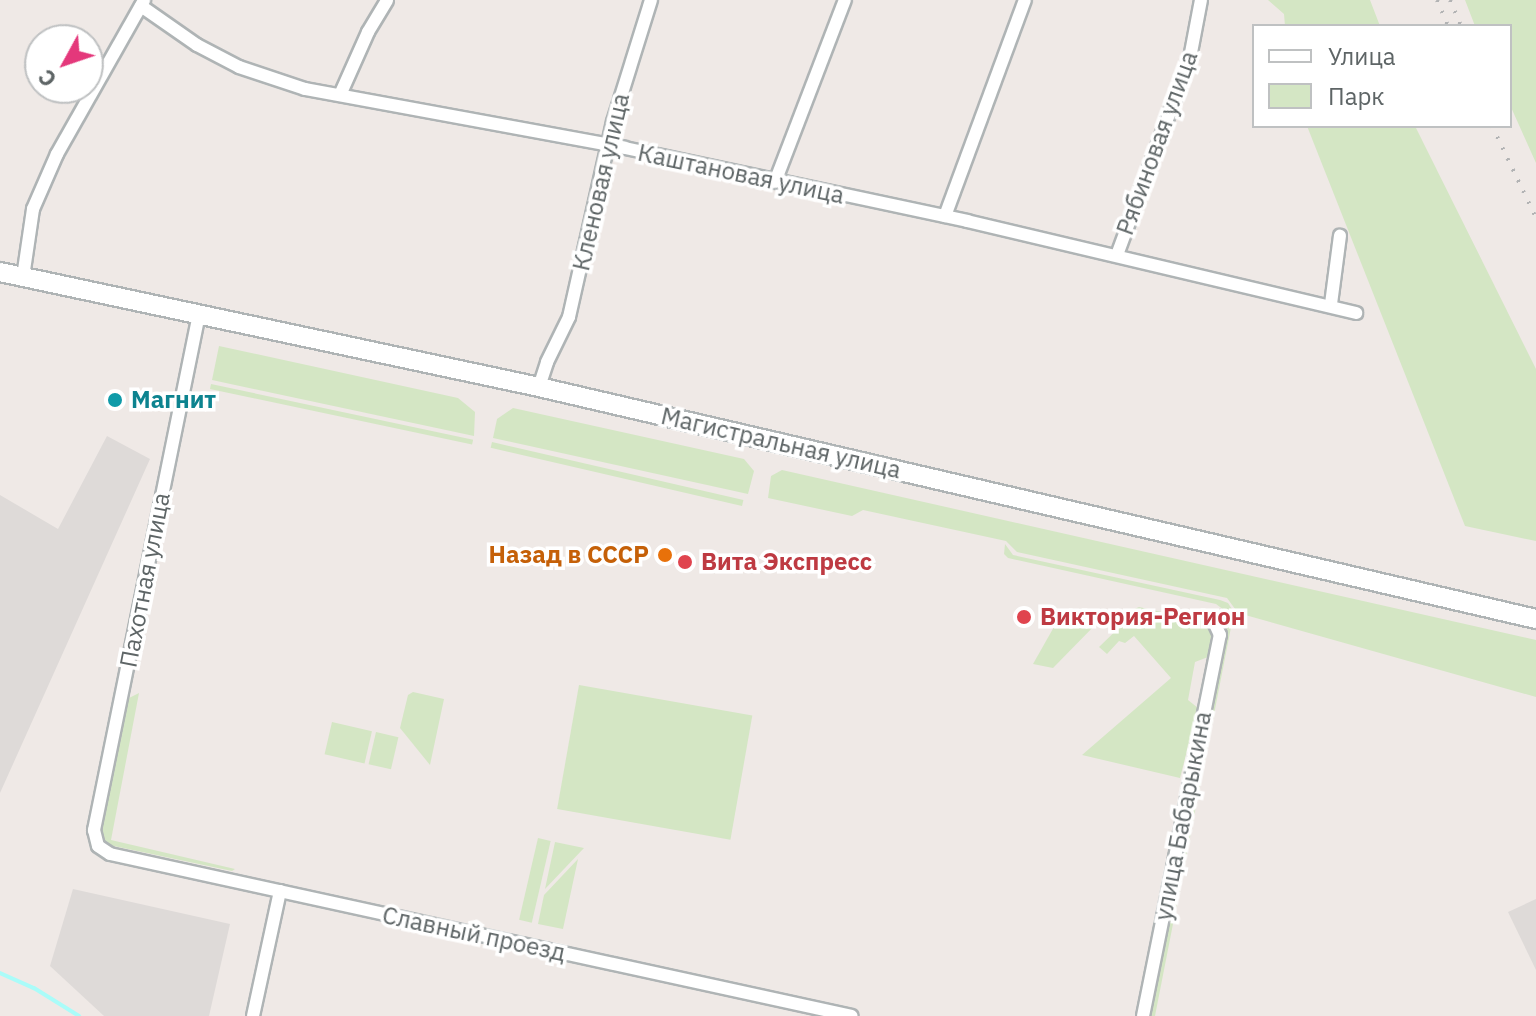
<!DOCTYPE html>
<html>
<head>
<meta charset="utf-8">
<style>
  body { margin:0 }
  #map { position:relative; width:1536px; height:1016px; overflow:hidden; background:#efe9e6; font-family:"IBM Plex Sans",sans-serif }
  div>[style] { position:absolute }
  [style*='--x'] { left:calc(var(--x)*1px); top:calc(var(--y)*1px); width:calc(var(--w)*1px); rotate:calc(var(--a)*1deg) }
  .industrial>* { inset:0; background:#dedad8 }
  .green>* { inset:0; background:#d4e6c4; transform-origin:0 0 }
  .stream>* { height:4px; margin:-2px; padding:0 2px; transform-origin:2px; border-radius:2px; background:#aafcf9 }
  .roads { filter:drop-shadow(2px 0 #afb4b5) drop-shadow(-2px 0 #afb4b5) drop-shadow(0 2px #afb4b5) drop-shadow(0 -2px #afb4b5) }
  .street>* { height:12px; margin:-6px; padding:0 6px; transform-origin:6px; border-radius:6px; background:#fff }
  .secondary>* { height:18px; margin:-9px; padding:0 9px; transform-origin:9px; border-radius:9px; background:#fff }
  .rail>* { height:4px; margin-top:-2px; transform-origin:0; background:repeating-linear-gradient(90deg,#b2b3b4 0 2px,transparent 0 12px) }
  .dots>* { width:22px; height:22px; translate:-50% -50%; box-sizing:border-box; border:4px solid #fff; border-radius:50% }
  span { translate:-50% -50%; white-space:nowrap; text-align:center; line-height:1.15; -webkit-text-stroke:7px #fff; paint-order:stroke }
  .street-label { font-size:24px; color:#5e6566 }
  .culture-label { font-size:24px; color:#0d838f; font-weight:700 }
  .left { translate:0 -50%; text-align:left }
  .food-label { font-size:24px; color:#c56008; font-weight:700 }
  .right { translate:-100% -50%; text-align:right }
  .health-label { font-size:24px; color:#be3a42; font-weight:700 }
  .legend { position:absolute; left:1252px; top:24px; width:260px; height:104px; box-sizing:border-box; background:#fff; border:2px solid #bfc1c2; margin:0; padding:10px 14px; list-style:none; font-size:24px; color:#5e6566 }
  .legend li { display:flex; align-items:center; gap:16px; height:40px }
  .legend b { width:40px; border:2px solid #bfc1c2 }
  .north { position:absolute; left:24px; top:24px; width:80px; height:80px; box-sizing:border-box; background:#fff; border:2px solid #bfc1c2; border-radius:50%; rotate:230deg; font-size:22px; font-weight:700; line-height:32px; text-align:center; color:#5e6566 }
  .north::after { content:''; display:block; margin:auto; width:28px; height:36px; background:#e4387b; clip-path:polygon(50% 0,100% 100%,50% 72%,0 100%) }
</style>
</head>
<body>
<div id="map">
  <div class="industrial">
    <div style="clip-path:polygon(107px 436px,150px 459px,0 793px,0 495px,58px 529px)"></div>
    <div style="clip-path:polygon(73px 889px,230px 924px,209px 1016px,104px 1016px,50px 966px)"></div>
    <div style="clip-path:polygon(1536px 899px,1536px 970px,1508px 912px)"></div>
  </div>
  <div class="green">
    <div style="clip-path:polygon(1268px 0,1370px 0,1380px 26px,1285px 26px,1284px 14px)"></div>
    <div style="clip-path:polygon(1465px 0,1536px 0,1536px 163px,1510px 105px,1510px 26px,1475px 26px)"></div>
    <div style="clip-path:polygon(1307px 126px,1415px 126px,1536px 369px,1536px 541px,1465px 526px)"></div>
    <div style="clip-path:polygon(219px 346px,458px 398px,475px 412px,474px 436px,212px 380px)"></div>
    <div style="left:211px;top:384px;width:268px;height:5px;rotate:12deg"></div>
    <div style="clip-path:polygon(513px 408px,744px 459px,754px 471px,748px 494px,493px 438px,497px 419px)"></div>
    <div style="left:492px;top:442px;width:258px;height:6px;rotate:13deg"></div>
    <div style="clip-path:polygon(782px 470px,1536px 640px,1536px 697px,1238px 613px,1227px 598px,1017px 552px,1006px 541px,863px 510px,852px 516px,768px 498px,771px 476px)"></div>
    <div style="clip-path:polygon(1005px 544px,1013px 555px,1220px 600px,1228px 603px,1234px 612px,1155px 1016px,1151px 1016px,1228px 613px,1216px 604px,1008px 558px,1004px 554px)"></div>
    <div style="clip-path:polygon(1139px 607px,1202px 621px,1212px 630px,1208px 657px,1195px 662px,1188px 700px,1198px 708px,1180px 778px,1082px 755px,1171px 678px,1134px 636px,1125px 643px,1119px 641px,1107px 654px,1099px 647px,1131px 616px,1128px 612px)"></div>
    <div style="clip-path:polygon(1063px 611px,1101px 619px,1053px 668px,1033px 664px)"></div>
    <div style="left:579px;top:685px;width:176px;height:126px;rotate:10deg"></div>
    <div style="clip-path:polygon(413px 692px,444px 699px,430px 765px,400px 728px,408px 695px)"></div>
    <div style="clip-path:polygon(139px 693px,111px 840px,235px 869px,232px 871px,109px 845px,100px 837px,127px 699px)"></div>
    <div style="left:332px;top:722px;width:41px;height:33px;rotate:13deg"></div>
    <div style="left:376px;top:732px;width:23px;height:33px;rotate:13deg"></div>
    <div style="left:538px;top:838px;width:13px;height:84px;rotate:13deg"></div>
    <div style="clip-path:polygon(555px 842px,584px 848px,545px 889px)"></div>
    <div style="clip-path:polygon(578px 859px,563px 929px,538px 924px,544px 895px)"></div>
  </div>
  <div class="stream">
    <div style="--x:0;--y:973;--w:37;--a:24"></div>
    <div style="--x:34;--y:988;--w:53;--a:31.9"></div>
  </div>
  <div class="roads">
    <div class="street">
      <div style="--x:141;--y:6;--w:68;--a:34.9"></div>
      <div style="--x:197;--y:45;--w:47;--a:27.6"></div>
      <div style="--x:239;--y:67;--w:70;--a:18.4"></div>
      <div style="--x:305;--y:89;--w:325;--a:10.4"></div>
      <div style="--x:625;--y:148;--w:350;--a:12"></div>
      <div style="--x:967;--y:221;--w:400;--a:13.3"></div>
      <div style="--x:340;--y:95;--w:69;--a:-66"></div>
      <div style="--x:368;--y:32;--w:37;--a:-59"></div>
      <div style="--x:775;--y:182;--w:195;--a:-69"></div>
      <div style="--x:945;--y:216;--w:230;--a:-69.7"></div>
      <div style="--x:1117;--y:255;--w:210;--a:-69.7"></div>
      <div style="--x:1190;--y:58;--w:59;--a:-79.3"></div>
      <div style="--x:23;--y:277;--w:69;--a:-81.6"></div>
      <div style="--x:33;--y:209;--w:60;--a:-66.4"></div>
      <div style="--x:57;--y:154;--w:177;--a:-60.5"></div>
      <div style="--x:1331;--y:304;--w:69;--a:-82.5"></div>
      <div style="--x:199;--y:314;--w:527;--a:101.5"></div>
      <div style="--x:94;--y:830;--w:16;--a:76"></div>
      <div style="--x:98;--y:846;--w:14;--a:34"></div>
      <div style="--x:110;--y:854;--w:759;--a:12.32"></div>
      <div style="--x:539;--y:387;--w:26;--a:-72"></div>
      <div style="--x:547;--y:362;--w:50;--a:-63.9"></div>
      <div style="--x:569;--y:317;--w:200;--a:-77.3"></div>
      <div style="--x:613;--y:122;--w:128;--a:-72.7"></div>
      <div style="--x:253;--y:1016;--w:128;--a:-77.8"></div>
      <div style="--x:1143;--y:1016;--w:389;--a:-78.6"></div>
      <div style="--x:1220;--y:635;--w:19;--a:-115"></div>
    </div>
    <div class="secondary">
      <div style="--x:0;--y:272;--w:551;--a:12.04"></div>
      <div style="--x:539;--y:387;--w:1024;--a:13.1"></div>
    </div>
  </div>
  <div class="rail">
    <div style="--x:1437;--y:0;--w:28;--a:67"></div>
    <div style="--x:1450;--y:0;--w:28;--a:67"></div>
    <div style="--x:1492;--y:126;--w:102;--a:64.4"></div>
  </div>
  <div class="dots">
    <div style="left:115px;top:400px;background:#0f9aa8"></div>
    <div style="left:665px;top:555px;background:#e8710a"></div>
    <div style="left:685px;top:562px;background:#e0444e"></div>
    <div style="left:1024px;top:617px;background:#e0444e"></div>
  </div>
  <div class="street-label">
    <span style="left:1157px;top:143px;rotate:-70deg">Рябиновая улица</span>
    <span style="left:741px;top:174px;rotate:12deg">Каштановая улица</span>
    <span style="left:601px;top:182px;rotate:-77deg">Кленовая улица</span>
    <span style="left:781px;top:443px;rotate:13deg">Магистральная улица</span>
    <span style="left:145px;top:580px;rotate:-79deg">Пахотная улица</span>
    <span style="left:1183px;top:816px;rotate:-79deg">улица Бабарыкина</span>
    <span style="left:474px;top:934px;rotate:12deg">Славный проезд</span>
  </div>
  <div class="culture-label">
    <span class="left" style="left:131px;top:400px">Магнит</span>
  </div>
  <div class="food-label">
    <span class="right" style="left:649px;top:555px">Назад в СССР</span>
  </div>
  <div class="health-label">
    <span class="left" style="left:701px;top:562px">Вита Экспресс</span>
    <span class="left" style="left:1040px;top:617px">Виктория-Регион</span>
  </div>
  <ul class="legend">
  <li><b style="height:10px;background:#fff"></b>Улица</li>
  <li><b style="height:22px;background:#d4e6c4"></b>Парк</li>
  </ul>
  <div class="north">С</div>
</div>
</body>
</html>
